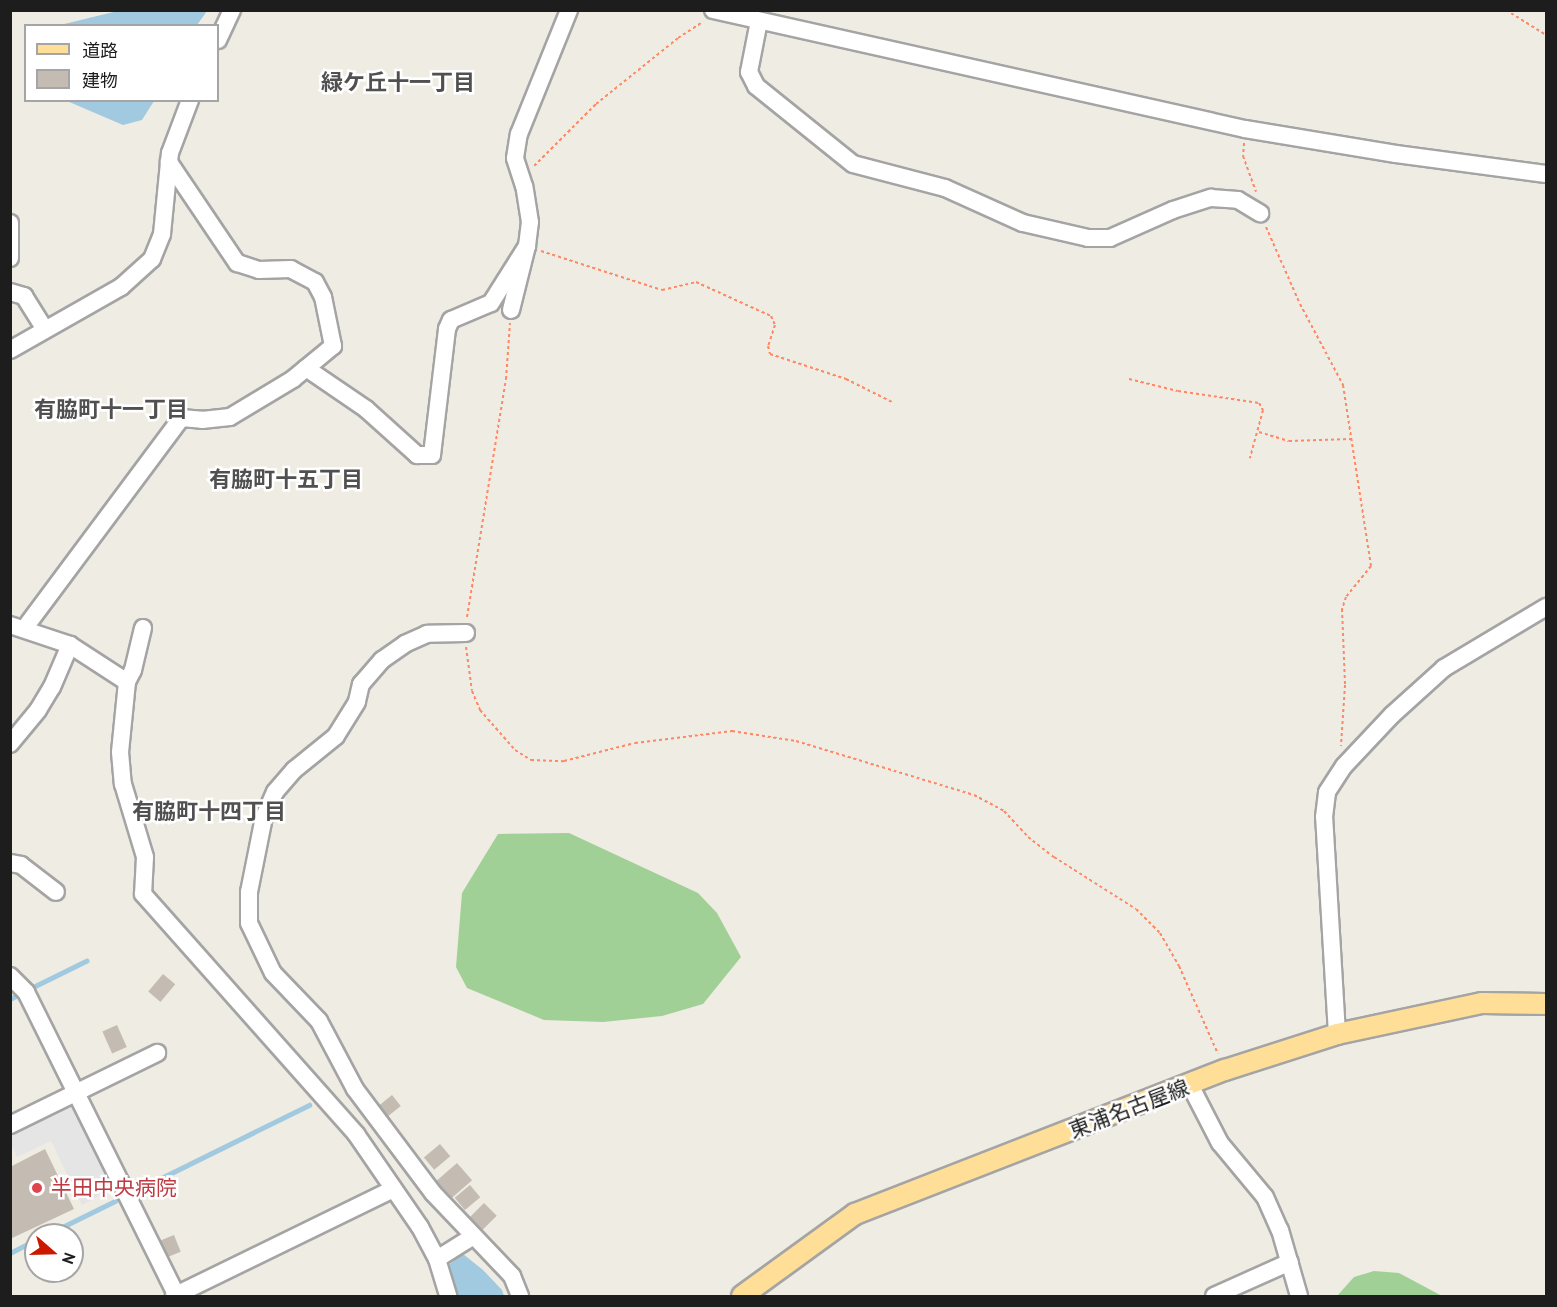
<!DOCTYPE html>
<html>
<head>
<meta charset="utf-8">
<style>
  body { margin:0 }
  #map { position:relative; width:1557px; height:1307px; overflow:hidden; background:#efece3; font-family:"PT Sans","Noto Sans JP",sans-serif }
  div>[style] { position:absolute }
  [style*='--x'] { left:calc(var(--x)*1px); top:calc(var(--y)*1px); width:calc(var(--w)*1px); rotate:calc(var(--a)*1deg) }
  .forest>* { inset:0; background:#a0d096 }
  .parking>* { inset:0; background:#e5e5e5 }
  .water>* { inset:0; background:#a1c9df }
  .stream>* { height:4.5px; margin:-2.25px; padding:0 2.25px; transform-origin:2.25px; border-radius:2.25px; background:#a1c9df }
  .building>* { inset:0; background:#c4bcb2; transform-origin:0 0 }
  .path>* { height:2px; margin-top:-1px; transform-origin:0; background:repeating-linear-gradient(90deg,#ff8764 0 3px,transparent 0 6px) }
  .roads { filter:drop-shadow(2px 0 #a4a4a4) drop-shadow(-2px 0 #a4a4a4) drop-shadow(0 2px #a4a4a4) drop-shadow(0 -2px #a4a4a4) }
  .minor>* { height:16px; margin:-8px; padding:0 8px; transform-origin:8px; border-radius:8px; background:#fff }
  .major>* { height:20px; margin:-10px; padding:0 10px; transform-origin:10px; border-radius:10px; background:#ffdf98 }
  .dots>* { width:16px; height:16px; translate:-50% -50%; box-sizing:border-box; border:3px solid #fff; border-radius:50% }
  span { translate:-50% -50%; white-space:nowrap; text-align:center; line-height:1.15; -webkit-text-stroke:5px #fff; paint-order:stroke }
  .street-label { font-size:21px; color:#1d1d1d }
  .health-label { font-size:21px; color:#be3a42 }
  .left { translate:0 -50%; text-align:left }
  .neighbourhood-label { font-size:22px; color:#505050; font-weight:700 }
  .frame { position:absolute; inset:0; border:12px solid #1d1d1d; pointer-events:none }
  .legend { position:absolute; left:24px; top:24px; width:195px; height:78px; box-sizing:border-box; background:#fff; border:2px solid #a5a5a5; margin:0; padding:8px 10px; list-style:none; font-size:18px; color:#1d1d1d }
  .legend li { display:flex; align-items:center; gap:12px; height:30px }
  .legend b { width:30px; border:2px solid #a5a5a5 }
  .north { position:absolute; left:24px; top:1223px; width:60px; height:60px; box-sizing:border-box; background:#fff; border:2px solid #a5a5a5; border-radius:50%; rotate:110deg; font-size:16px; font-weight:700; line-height:24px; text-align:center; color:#1d1d1d }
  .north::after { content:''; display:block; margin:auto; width:21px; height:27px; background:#cb1900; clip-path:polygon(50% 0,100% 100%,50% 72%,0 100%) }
</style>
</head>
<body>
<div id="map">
  <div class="forest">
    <div style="clip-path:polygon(569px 833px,698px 893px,717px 913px,741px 957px,703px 1004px,662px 1016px,603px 1022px,544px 1020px,467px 988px,456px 967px,462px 893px,498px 834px)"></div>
    <div style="clip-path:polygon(1374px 1271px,1399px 1273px,1442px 1296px,1337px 1296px,1354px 1277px)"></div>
  </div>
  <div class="parking">
    <div style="clip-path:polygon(71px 1102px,115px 1187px,82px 1205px,51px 1141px,17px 1157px,11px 1143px,10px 1132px)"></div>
  </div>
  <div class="water">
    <div style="clip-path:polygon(122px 10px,207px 10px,207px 11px,197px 25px,60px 25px)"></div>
    <div style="clip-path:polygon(67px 101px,154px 101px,142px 120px,123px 125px)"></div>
    <div style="clip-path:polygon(463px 1254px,483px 1270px,502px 1290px,504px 1296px,455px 1296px,446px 1267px)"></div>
  </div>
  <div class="stream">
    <div style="--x:29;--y:989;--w:64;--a:-26.2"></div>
    <div style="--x:10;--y:999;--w:13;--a:-27"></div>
    <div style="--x:137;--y:1190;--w:192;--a:-26.3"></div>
    <div style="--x:46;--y:1235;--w:77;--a:-26.2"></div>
    <div style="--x:10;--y:1253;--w:29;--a:-27"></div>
  </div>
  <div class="building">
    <div style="left:163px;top:974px;width:16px;height:23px;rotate:40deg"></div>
    <div style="left:117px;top:1025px;width:24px;height:16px;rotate:66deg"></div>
    <div style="left:392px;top:1095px;width:14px;height:19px;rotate:51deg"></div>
    <div style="left:440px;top:1144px;width:16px;height:21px;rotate:50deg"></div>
    <div style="clip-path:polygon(45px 1149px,74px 1209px,10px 1239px,10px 1167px)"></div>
    <div style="left:457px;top:1163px;width:23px;height:32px;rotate:49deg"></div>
    <div style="left:470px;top:1185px;width:16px;height:20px;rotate:50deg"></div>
    <div style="left:484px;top:1203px;width:18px;height:23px;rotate:45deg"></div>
    <div style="left:174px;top:1235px;width:18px;height:14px;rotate:68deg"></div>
  </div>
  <div class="path">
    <div style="--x:1506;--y:10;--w:47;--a:32"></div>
    <div style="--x:1244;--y:143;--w:13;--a:94"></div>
    <div style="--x:1243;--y:156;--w:38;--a:70"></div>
    <div style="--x:534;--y:166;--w:88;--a:-45"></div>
    <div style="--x:596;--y:104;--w:105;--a:-38.8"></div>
    <div style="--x:678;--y:38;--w:30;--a:-33"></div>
    <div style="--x:1266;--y:227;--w:84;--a:66.2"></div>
    <div style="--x:1300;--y:304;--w:92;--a:62"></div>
    <div style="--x:1343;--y:385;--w:183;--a:81.2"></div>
    <div style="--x:1371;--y:566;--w:40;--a:129"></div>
    <div style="--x:1346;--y:597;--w:13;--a:108"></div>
    <div style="--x:1342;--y:609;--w:76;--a:87.7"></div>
    <div style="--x:1345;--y:685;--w:61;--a:93.8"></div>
    <div style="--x:541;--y:251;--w:127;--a:17.9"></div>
    <div style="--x:662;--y:290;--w:35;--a:-13"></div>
    <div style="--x:696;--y:282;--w:82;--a:24.4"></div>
    <div style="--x:771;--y:316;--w:10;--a:66"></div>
    <div style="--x:775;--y:325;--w:22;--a:108"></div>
    <div style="--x:768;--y:346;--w:8;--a:76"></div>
    <div style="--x:770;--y:354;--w:80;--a:18.2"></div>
    <div style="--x:846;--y:379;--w:54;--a:26.6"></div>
    <div style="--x:1129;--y:379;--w:50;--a:13.8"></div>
    <div style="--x:1178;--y:391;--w:82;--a:8.4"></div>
    <div style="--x:1259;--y:403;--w:8;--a:60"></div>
    <div style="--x:1263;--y:410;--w:50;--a:105.2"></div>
    <div style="--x:1259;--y:432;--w:31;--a:17"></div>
    <div style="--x:1289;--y:441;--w:62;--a:-1.8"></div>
    <div style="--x:467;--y:617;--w:241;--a:-80.7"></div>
    <div style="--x:506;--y:379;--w:56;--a:-85.9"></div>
    <div style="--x:466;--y:647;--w:44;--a:82.2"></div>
    <div style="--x:472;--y:691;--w:21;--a:67"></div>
    <div style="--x:480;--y:710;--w:53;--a:48.8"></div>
    <div style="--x:515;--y:750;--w:19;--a:32"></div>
    <div style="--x:531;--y:760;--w:33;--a:2"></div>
    <div style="--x:564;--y:761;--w:73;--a:-14.2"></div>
    <div style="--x:635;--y:743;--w:98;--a:-7.1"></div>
    <div style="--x:732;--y:731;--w:65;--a:8.9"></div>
    <div style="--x:796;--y:741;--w:186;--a:16.9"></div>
    <div style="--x:974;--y:795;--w:34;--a:28"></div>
    <div style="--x:1004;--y:811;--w:35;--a:47"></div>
    <div style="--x:1028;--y:837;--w:33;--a:38"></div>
    <div style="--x:1054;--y:857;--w:97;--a:32.4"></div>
    <div style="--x:1136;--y:909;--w:34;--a:45"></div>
    <div style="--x:1160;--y:933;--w:38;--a:60"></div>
    <div style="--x:1179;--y:966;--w:96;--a:66.1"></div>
  </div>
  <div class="roads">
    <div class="minor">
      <div style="--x:713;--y:10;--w:545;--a:12.61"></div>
      <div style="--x:1245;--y:129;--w:153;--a:9.4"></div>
      <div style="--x:1396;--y:154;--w:151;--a:7.6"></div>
      <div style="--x:759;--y:21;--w:52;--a:101.1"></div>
      <div style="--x:749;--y:72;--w:16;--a:63"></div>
      <div style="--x:756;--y:86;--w:124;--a:38.8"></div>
      <div style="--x:853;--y:164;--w:95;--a:14.6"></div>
      <div style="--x:945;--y:188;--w:85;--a:24.2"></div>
      <div style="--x:1023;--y:223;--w:67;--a:13"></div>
      <div style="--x:1088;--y:238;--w:22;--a:0"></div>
      <div style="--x:1110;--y:238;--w:69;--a:-24"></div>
      <div style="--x:1173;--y:210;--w:40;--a:-18"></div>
      <div style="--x:1211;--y:198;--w:27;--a:4"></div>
      <div style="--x:1238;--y:200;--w:26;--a:31"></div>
      <div style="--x:218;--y:40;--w:33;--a:-65"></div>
      <div style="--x:10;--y:223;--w:35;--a:90"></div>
      <div style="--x:10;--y:292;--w:15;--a:16"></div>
      <div style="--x:24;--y:296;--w:39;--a:58"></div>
      <div style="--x:511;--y:310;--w:66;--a:-76"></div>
      <div style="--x:527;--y:246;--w:24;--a:-83"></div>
      <div style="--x:530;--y:222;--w:36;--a:-99"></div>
      <div style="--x:524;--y:186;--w:29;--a:-108"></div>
      <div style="--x:515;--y:158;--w:24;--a:-81"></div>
      <div style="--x:519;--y:134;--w:134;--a:-68"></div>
      <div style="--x:10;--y:350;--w:128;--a:-29.6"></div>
      <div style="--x:121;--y:287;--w:42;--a:-42.1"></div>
      <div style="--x:152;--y:259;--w:27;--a:-68"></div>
      <div style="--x:162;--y:234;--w:81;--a:-84.4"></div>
      <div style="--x:170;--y:153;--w:57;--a:-69.3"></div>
      <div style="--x:306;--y:368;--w:73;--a:34.3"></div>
      <div style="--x:366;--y:409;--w:69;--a:42"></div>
      <div style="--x:417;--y:455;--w:15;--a:0"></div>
      <div style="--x:432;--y:455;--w:127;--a:-83.2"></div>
      <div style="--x:447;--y:329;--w:10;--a:-66"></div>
      <div style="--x:451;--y:320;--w:43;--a:-23"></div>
      <div style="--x:491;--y:303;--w:67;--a:-57.7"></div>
      <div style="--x:10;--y:625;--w:63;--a:18.4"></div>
      <div style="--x:70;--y:645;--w:68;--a:33"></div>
      <div style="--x:143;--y:628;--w:43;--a:103.4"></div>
      <div style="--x:133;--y:670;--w:13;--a:117"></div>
      <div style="--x:127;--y:682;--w:70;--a:95.7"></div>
      <div style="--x:120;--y:752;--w:32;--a:85"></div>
      <div style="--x:123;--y:784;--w:76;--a:73.2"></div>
      <div style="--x:145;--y:857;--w:37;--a:93"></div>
      <div style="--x:143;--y:894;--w:321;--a:48.4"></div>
      <div style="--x:356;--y:1134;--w:113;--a:55.5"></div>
      <div style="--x:420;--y:1227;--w:36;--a:62"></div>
      <div style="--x:437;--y:1259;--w:39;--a:73"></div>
      <div style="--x:24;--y:629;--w:263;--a:-53.3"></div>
      <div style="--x:181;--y:418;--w:21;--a:5"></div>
      <div style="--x:202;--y:420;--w:28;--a:-6"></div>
      <div style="--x:230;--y:417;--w:74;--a:-31.1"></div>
      <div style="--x:293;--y:379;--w:52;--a:-39.5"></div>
      <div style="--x:333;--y:346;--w:50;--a:-101.5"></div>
      <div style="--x:323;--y:297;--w:17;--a:-118"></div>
      <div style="--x:315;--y:282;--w:27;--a:-152"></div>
      <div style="--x:291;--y:269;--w:32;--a:178"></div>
      <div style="--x:259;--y:270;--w:23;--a:-162"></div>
      <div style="--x:237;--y:263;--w:122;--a:-124"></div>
      <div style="--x:466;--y:633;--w:39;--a:179"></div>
      <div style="--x:427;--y:634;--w:24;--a:156"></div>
      <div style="--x:405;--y:644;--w:28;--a:145"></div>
      <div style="--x:382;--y:660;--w:32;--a:131"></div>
      <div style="--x:361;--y:684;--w:18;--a:103"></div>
      <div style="--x:357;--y:702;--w:40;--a:122"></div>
      <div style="--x:336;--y:736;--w:54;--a:141"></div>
      <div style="--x:294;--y:770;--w:29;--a:131"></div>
      <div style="--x:275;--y:792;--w:27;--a:114"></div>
      <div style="--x:264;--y:817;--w:76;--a:101.3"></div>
      <div style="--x:249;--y:892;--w:31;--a:90"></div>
      <div style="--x:249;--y:923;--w:55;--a:64.4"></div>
      <div style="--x:273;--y:973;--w:66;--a:46.2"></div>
      <div style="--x:319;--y:1021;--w:77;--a:62.1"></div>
      <div style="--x:355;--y:1089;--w:130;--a:53.1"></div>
      <div style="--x:433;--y:1193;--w:115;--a:46.4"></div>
      <div style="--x:512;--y:1276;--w:22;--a:68"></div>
      <div style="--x:10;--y:744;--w:44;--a:-50.5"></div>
      <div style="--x:38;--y:710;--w:27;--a:-59"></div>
      <div style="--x:52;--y:687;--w:46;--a:-66.8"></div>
      <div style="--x:10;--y:863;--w:11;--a:10"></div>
      <div style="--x:21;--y:865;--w:44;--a:37.6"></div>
      <div style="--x:10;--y:976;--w:23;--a:45"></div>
      <div style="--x:26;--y:992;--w:339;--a:63.6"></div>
      <div style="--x:1337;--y:1034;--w:217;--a:-93.4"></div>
      <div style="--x:1324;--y:817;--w:25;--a:-83"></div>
      <div style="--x:1327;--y:792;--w:31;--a:-57"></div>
      <div style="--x:1344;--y:766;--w:70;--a:-46.7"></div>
      <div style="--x:1392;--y:715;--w:70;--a:-42.1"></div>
      <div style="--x:1444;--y:668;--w:119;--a:-30.9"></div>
      <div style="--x:1190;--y:1085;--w:65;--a:62.7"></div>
      <div style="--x:1220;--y:1143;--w:70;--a:50.2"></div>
      <div style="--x:1265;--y:1197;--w:36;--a:66"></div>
      <div style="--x:1280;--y:1230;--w:69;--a:73.9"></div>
      <div style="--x:10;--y:1125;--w:164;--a:-26.1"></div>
      <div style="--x:437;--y:1259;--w:41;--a:-32.2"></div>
      <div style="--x:174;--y:1296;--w:244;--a:-26"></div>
      <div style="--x:1214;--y:1296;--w:83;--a:-24.1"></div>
    </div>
    <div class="major">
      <div style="--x:742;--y:1296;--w:140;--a:-36"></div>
      <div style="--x:855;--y:1214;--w:397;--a:-21.3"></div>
      <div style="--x:1225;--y:1070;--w:118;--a:-17.8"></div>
      <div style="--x:1337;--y:1034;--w:148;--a:-12.1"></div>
      <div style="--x:1482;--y:1003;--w:64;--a:0.9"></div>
    </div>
  </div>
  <div class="dots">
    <div style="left:37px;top:1188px;background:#e0444e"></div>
  </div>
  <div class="street-label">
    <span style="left:1129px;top:1109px;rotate:-21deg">東浦名古屋線</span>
  </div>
  <div class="health-label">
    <span class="left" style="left:51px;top:1188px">半田中央病院</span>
  </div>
  <div class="neighbourhood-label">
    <span style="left:398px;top:83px">緑ケ丘十一丁目</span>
    <span style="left:111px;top:410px">有脇町十一丁目</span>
    <span style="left:286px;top:480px">有脇町十五丁目</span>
    <span style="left:209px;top:812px">有脇町十四丁目</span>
  </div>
  <div class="frame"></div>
  <ul class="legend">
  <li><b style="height:8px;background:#ffdf98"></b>道路</li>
  <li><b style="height:16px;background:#c4bcb2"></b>建物</li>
  </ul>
  <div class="north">N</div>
</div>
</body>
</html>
